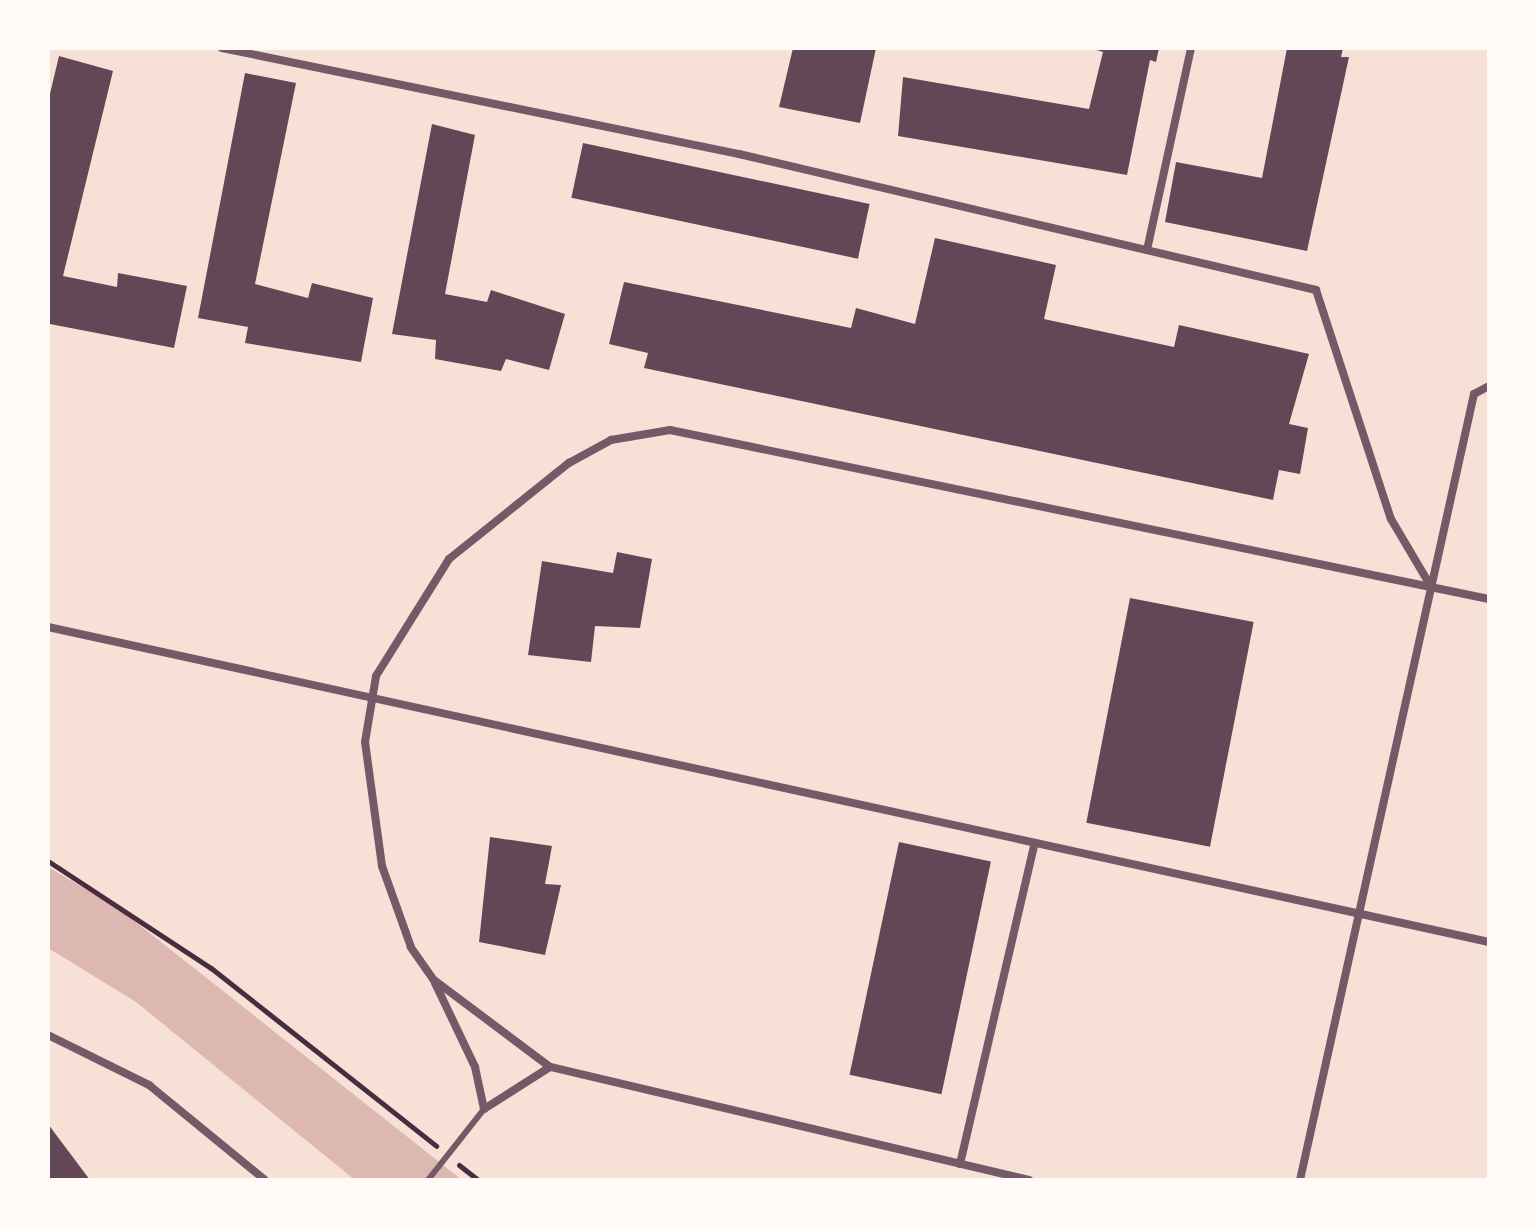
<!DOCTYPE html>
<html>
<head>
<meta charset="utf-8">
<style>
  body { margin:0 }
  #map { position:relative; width:1537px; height:1228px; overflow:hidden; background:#f7e1d7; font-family:Spectral,serif }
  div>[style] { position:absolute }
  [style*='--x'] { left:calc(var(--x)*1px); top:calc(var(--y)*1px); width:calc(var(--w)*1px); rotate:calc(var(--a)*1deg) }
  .water>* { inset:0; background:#dcb8b0 }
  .building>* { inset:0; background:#644757; transform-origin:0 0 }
  .path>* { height:5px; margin:-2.5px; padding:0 2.5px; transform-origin:2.5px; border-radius:2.5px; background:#4a2c40 }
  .service>* { height:6px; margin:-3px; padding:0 3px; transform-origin:3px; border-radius:3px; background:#755966 }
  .minor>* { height:8px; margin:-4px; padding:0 4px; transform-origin:4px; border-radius:4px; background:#755966 }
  span { translate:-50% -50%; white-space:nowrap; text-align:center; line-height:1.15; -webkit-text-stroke:6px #fffaf5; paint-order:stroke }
  .frame { position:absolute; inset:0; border:50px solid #fffaf5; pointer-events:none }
</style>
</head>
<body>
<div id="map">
  <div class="water">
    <div style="clip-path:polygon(48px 867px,118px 908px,462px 1180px,355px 1180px,136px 1002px,48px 948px)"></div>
  </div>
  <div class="building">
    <div style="clip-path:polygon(793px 48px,876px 48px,860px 123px,779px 107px)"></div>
    <div style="clip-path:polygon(1090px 48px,1159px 48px,1156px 62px,1150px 60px,1127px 175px,898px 136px,903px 77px,1089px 109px,1103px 52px)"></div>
    <div style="clip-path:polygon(1287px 48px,1343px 48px,1341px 57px,1349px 57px,1307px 251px,1165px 222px,1176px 162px,1262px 178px)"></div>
    <div style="clip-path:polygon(59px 56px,113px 71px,63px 276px,117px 287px,118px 273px,187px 286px,174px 348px,50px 324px,48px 102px)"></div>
    <div style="clip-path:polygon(245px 73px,296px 83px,255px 284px,308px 298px,312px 283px,373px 298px,361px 362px,245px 343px,248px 327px,198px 318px)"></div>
    <div style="clip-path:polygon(432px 124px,475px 135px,445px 294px,487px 302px,491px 290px,565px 314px,549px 370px,506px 359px,501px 371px,435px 359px,436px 340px,392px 334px)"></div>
    <div style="left:583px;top:143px;width:293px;height:56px;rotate:12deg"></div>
    <div style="clip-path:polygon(935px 238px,1056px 265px,1044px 319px,1174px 347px,1179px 325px,1309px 354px,1289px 424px,1308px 428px,1300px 474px,1279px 470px,1273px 500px,644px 368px,648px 353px,609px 344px,624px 282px,851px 328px,856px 308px,915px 324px)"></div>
    <div style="clip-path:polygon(617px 552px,652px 559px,640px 628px,595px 626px,591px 662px,528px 655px,542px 561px,613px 573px)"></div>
    <div style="left:1130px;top:598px;width:126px;height:229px;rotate:11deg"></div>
    <div style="clip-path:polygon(490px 837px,552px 846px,545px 884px,561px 885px,545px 955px,479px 942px)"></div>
    <div style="left:899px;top:842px;width:94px;height:238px;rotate:12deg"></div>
    <div style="clip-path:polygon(48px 1124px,90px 1180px,48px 1180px)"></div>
  </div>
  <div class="path">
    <div style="--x:48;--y:861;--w:195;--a:33.3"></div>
    <div style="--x:211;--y:968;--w:287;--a:38.3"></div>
    <div style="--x:459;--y:1165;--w:24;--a:38"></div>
  </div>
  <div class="service">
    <div style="--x:428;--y:1180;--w:90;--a:-51.7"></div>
  </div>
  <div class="minor">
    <div style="--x:222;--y:48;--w:528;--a:11.59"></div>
    <div style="--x:739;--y:154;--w:593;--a:13.26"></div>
    <div style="--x:1316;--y:290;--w:241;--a:71.9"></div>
    <div style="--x:1391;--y:519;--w:77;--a:59.4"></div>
    <div style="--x:1147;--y:250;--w:207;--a:-77.7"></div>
    <div style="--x:48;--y:627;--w:1475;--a:12.33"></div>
    <div style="--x:435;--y:983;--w:93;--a:64.5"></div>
    <div style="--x:475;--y:1067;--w:43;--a:77.9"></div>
    <div style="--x:484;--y:1109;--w:78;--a:-32.5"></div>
    <div style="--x:48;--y:1035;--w:113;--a:26.3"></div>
    <div style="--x:149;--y:1085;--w:150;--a:39.3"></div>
    <div style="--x:960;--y:1164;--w:327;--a:-76.9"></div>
    <div style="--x:1029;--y:1180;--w:492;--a:-166.7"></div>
    <div style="--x:550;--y:1067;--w:146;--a:-143.1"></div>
    <div style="--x:433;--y:979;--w:39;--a:-125"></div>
    <div style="--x:411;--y:947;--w:86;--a:-109.7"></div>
    <div style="--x:382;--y:866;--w:125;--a:-97.8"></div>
    <div style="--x:365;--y:742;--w:67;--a:-80.5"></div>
    <div style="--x:376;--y:676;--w:138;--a:-58"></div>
    <div style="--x:449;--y:559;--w:154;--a:-38.7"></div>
    <div style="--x:569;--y:463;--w:48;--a:-28.7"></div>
    <div style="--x:611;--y:440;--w:60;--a:-9.6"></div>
    <div style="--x:670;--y:430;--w:836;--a:11.66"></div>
    <div style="--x:1300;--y:1180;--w:805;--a:-77.52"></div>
    <div style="--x:1474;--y:394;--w:17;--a:-28"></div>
  </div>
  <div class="frame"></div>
</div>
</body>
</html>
